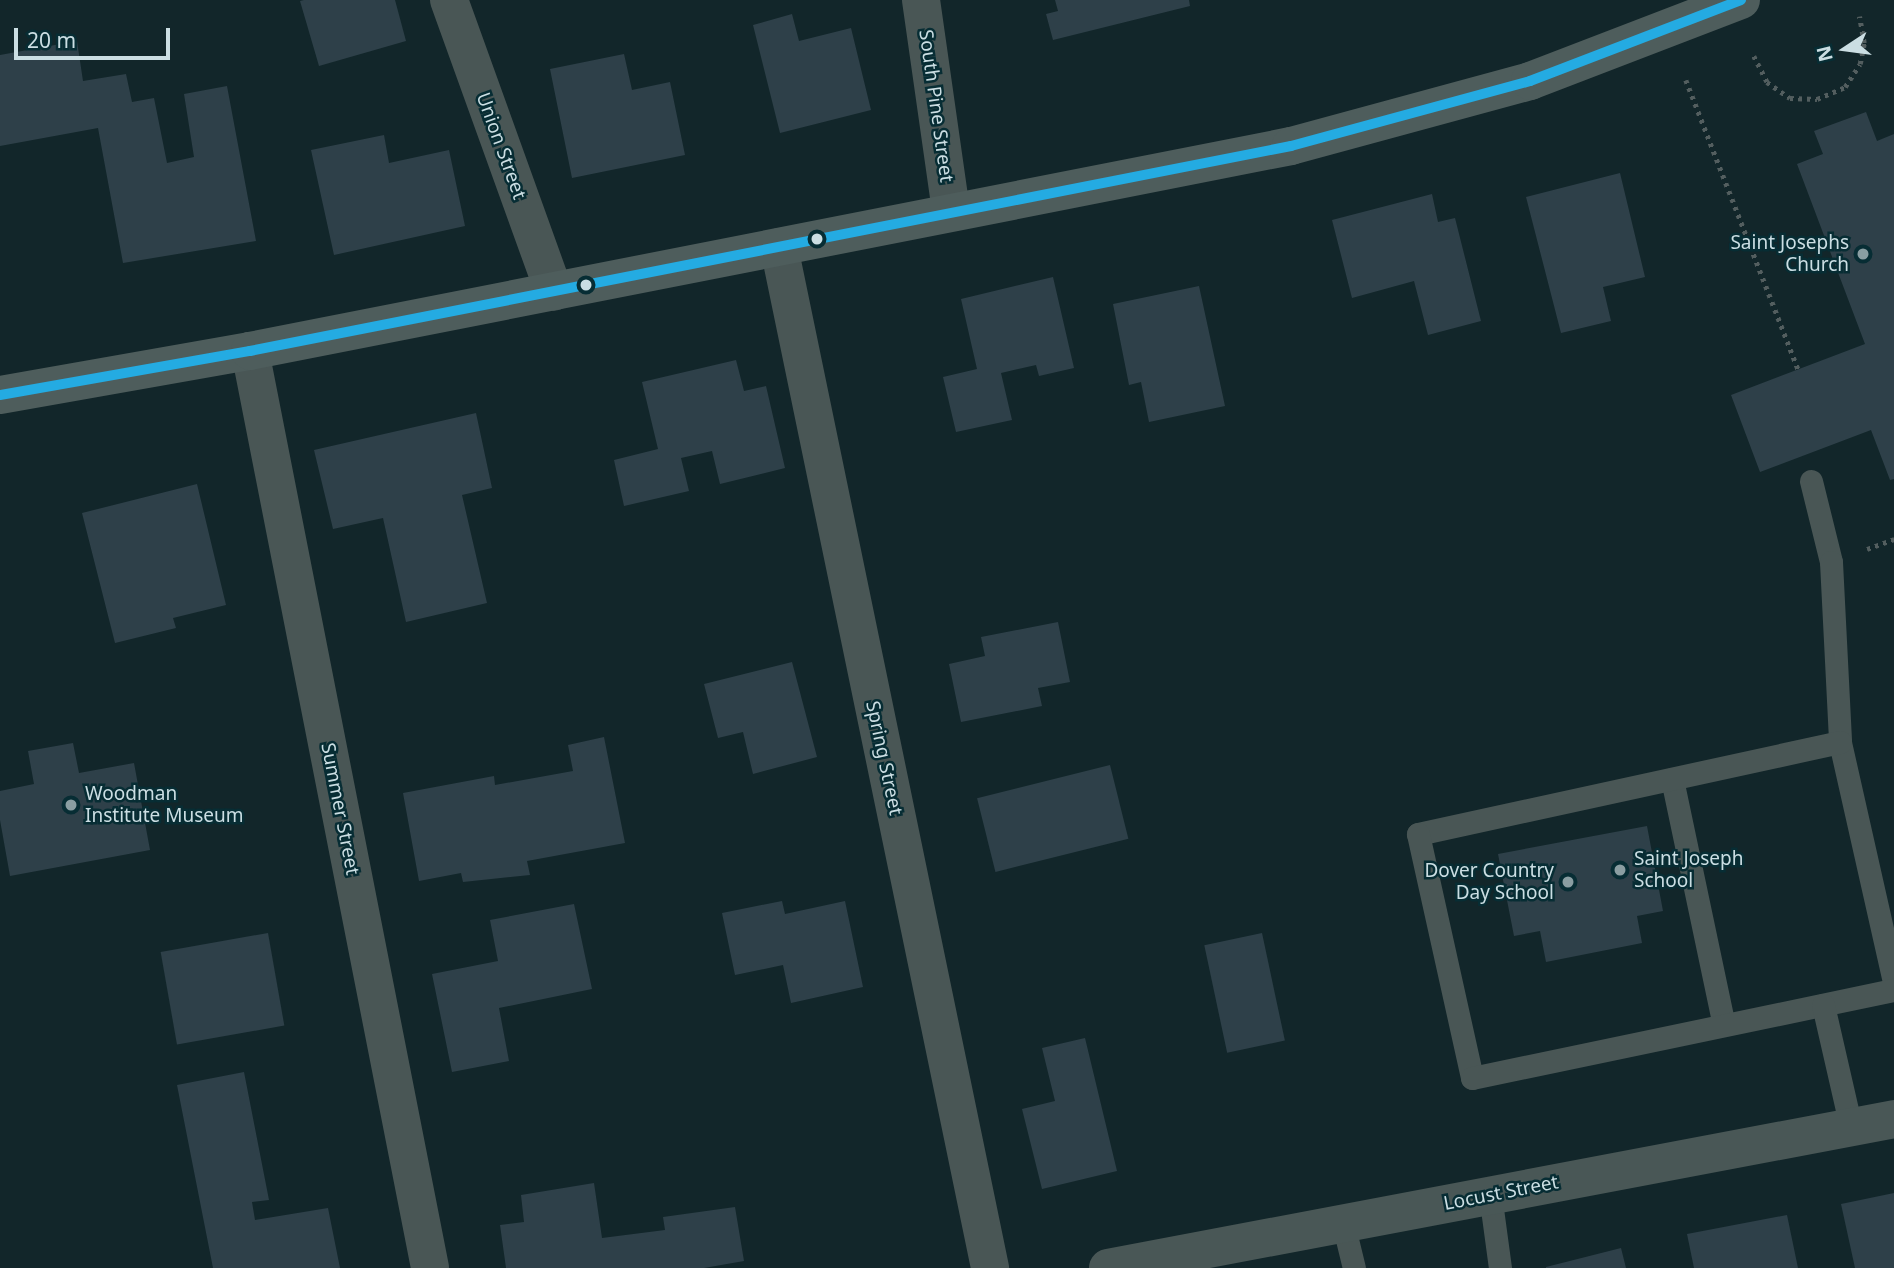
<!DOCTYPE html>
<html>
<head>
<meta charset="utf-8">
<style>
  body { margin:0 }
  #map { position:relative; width:1894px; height:1268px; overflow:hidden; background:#12262a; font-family:"Noto Sans",sans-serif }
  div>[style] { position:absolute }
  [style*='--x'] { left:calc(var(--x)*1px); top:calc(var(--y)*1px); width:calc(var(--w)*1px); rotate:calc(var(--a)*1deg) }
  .building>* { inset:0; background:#2e4049; transform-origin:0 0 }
  .path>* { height:4.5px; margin-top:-2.25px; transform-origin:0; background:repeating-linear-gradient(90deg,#535e5f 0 3.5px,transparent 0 8.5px) }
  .lane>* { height:23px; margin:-11.5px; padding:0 11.5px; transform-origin:11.5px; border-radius:11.5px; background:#495655 }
  .street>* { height:38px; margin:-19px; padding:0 19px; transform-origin:19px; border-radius:19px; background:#495655 }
  .secondary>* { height:38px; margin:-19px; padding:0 19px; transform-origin:19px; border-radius:19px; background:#495756 }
  .primary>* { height:38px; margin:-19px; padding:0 19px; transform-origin:19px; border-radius:19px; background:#4e5d5c }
  .bus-1>* { height:10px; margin:-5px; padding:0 5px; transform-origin:5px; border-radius:5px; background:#24abe2 }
  .dots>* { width:19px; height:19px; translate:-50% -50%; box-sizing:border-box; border:4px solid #072d34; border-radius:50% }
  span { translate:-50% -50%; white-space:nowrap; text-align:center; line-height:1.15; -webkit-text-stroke:5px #072d34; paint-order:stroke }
  .street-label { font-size:19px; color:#cbdee3 }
  .poi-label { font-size:19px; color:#cbdee3 }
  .right { translate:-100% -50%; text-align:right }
  .left { translate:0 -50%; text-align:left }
  .north { position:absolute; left:1810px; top:14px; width:70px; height:70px; -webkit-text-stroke:5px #072d34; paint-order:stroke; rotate:257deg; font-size:19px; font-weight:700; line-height:28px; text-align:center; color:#cbdee3 }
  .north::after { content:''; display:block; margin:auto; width:24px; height:32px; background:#cbdee3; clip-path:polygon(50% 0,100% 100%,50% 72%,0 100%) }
  .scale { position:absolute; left:14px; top:28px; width:156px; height:32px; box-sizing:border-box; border:4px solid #cbdee3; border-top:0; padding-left:9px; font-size:21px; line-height:24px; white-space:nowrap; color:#cbdee3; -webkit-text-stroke:5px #072d34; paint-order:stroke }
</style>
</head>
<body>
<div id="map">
  <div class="building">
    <div style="clip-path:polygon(304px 0,395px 0,406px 41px,319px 66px,300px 1px)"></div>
    <div style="clip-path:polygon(1055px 0,1189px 0,1190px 6px,1053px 40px,1046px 14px,1058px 11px)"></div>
    <div style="clip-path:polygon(792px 14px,799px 41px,851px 28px,871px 110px,780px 133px,753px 25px)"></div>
    <div style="clip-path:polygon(77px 41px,83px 81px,126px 74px,132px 102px,154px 98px,167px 163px,194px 157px,184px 94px,227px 86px,256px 241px,123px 263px,98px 128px,0 146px,0 55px)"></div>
    <div style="clip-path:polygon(624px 54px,632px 90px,670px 82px,685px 155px,572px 178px,550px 69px)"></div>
    <div style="clip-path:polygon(1866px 112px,1877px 141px,1894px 134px,1894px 479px,1890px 480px,1871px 430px,1760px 472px,1731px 395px,1865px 344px,1797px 164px,1823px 154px,1814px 131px)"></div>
    <div style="clip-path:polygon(384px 135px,389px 163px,449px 150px,465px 226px,334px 255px,311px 150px)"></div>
    <div style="clip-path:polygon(1620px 173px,1645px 277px,1603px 287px,1611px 321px,1561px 333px,1526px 197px)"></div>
    <div style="clip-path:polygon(1432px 194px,1438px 222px,1455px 218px,1481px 321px,1428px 335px,1414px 281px,1352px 298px,1332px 220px)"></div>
    <div style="clip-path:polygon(1053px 277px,1074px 368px,1039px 376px,1036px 365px,1001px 373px,1012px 420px,956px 432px,943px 377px,977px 369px,961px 299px)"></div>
    <div style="clip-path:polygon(1199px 286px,1225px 406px,1149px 422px,1141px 382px,1129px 385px,1113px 304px)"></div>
    <div style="clip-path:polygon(736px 360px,744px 391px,766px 386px,785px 468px,720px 484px,712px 451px,681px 458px,689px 491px,624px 506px,614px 460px,658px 449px,642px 382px)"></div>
    <div style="clip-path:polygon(476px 413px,492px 488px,462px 495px,487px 603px,406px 622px,383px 518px,333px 529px,314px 450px)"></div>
    <div style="clip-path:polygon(197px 484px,226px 605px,173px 618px,176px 628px,115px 643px,82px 513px)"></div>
    <div style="clip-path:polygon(1058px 622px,1070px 682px,1038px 688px,1042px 706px,961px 722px,949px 664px,985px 656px,981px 637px)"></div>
    <div style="clip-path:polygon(792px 662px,817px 757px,753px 774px,743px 732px,718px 738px,704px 684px)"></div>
    <div style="clip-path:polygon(604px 737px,625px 843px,527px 861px,530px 875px,463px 882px,461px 873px,419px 881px,403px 793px,494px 776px,495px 785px,573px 771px,568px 745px)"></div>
    <div style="clip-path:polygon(73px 743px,79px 773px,134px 763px,150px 850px,10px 876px,0 820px,0 791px,34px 784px,28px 751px)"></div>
    <div style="left:1110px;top:765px;width:76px;height:137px;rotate:76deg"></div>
    <div style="clip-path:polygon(1647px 826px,1663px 911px,1637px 916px,1642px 943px,1546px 962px,1540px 931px,1514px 936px,1498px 854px)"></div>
    <div style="clip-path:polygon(782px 901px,785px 914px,845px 901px,863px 987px,791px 1003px,783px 965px,735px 975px,722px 913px)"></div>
    <div style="clip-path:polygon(574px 904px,592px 989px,499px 1008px,509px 1061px,452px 1072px,432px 974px,498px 961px,490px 920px)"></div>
    <div style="left:268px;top:933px;width:94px;height:109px;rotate:80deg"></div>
    <div style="left:1262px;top:933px;width:110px;height:59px;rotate:78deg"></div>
    <div style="clip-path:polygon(1085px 1038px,1117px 1171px,1042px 1189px,1022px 1109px,1055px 1101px,1042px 1048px)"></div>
    <div style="clip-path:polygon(244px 1072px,269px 1200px,252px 1202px,255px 1220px,328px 1208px,340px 1268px,213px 1268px,177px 1085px)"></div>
    <div style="clip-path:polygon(594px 1183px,602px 1238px,665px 1230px,663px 1217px,735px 1207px,744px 1261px,704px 1268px,506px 1268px,500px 1225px,524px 1222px,521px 1195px)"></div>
    <div style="clip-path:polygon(1894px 1193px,1894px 1268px,1855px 1268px,1841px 1204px)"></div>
    <div style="clip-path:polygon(1787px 1215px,1798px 1268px,1694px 1268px,1687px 1234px)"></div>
    <div style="clip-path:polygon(1621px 1248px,1626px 1268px,1546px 1268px,1546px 1267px)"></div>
  </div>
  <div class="path">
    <div style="--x:1754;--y:56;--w:29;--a:63"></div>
    <div style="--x:1767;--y:82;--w:28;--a:35"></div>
    <div style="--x:1790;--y:98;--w:27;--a:2"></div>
    <div style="--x:1817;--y:99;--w:30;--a:-23"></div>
    <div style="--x:1845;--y:87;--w:27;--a:-57"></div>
    <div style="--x:1860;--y:64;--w:21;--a:-79"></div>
    <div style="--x:1864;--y:43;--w:27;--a:-100"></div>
    <div style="--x:1686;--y:80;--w:310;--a:68.8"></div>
    <div style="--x:1867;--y:549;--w:29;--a:-20"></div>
  </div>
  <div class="lane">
    <div style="--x:1811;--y:481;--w:83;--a:76.1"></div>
    <div style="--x:1831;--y:562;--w:180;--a:87.1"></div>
    <div style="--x:1672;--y:779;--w:251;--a:78.1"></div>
    <div style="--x:1894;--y:982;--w:246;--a:-102.7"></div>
    <div style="--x:1840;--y:742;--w:432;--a:167.7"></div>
    <div style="--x:1418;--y:834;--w:250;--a:77.5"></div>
    <div style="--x:1472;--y:1078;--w:431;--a:-11.8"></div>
    <div style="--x:1823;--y:1005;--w:125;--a:77.1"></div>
    <div style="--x:1490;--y:1194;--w:75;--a:82.3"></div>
    <div style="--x:1343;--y:1223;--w:46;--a:76.3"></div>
  </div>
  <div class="street">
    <div style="--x:449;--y:0;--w:310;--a:70.2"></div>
    <div style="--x:921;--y:0;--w:214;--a:81.9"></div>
    <div style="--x:779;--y:247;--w:1043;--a:78.32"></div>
    <div style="--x:250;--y:351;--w:934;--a:78.89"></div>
  </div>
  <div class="secondary">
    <div style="--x:1108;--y:1268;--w:800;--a:-10.73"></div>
  </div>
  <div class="primary">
    <div style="--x:0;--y:395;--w:254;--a:-10"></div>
    <div style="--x:250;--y:351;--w:1061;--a:-11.14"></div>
    <div style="--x:1291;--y:146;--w:248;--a:-15.2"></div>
    <div style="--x:1530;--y:81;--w:226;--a:-21"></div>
  </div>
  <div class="bus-1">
    <div style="--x:0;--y:395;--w:254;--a:-10"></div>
    <div style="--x:250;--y:351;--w:1061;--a:-11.14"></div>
    <div style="--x:1291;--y:146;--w:248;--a:-15.2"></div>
    <div style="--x:1530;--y:81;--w:226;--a:-21"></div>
  </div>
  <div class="dots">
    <div style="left:817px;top:239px;background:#cbdee3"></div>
    <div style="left:1863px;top:254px;background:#8a9ea2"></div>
    <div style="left:586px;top:285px;background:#cbdee3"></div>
    <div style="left:71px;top:805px;background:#8a9ea2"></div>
    <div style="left:1620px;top:870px;background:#8a9ea2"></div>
    <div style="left:1568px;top:882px;background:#8a9ea2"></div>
  </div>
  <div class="street-label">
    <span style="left:936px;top:106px;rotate:82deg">South Pine Street</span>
    <span style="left:501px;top:146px;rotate:70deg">Union Street</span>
    <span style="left:884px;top:758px;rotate:78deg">Spring Street</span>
    <span style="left:340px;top:809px;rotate:79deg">Summer Street</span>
    <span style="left:1501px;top:1193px;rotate:-11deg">Locust Street</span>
  </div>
  <div class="poi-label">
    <span class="right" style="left:1849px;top:254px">Saint Josephs<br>Church</span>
    <span class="left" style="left:85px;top:805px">Woodman<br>Institute Museum</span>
    <span class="left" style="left:1634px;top:870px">Saint Joseph<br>School</span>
    <span class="right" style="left:1554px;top:882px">Dover Country<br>Day School</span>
  </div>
  <div class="north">N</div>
  <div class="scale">20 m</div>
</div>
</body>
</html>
